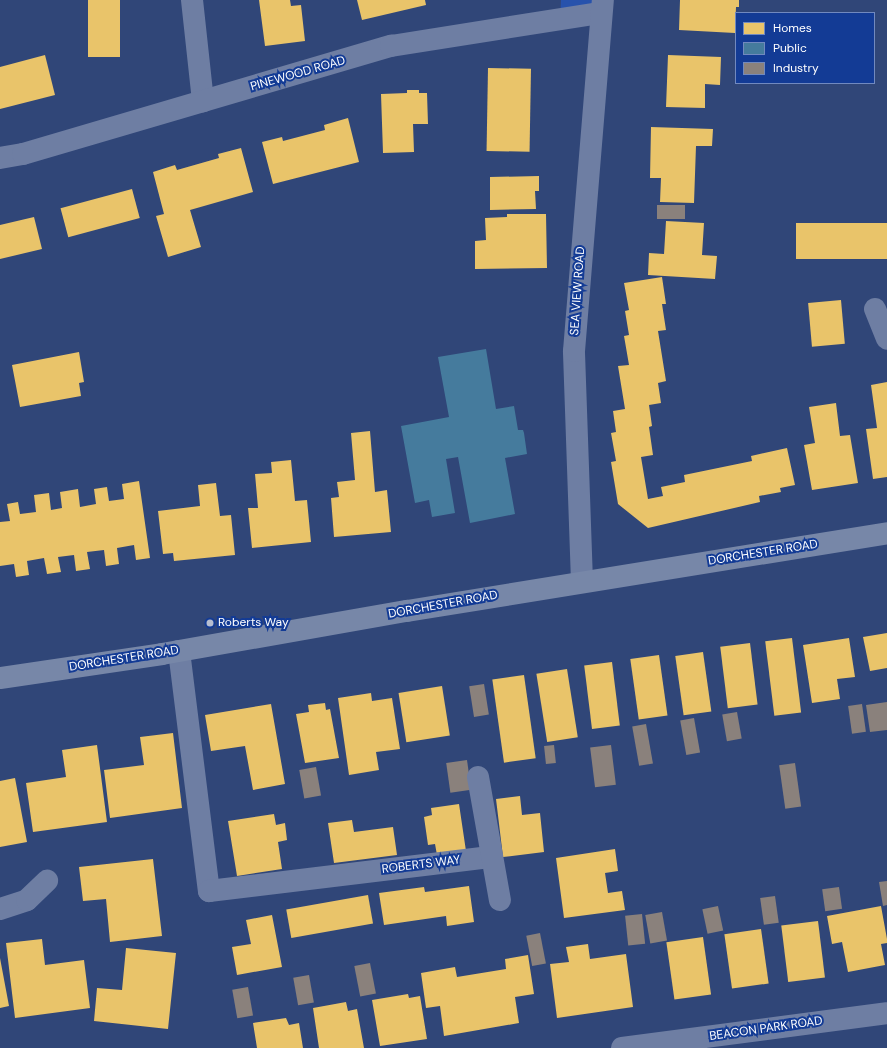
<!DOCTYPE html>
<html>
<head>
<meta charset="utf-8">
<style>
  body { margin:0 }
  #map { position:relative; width:887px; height:1048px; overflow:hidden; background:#304678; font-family:"DM Sans",sans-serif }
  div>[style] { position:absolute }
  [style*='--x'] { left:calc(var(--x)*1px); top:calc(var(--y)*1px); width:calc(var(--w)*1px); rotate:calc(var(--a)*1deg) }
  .green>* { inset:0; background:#2752ac }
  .homes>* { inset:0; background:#e9c46a; transform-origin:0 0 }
  .public>* { inset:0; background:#457b9d }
  .industry>* { inset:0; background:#8a817c; transform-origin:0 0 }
  .minor>* { height:22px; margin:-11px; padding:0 11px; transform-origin:11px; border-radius:11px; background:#6e7ea3 }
  .major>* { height:22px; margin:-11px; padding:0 11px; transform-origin:11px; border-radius:11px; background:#7787a8 }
  .dots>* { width:11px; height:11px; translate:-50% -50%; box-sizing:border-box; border:2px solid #133b95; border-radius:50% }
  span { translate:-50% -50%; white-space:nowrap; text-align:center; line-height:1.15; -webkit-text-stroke:4px #133b95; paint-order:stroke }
  .street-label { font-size:12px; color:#fff }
  .poi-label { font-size:12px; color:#fff }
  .left { translate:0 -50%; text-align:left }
  .legend { position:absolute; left:735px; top:12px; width:140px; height:72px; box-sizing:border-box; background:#133b95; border:1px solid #7189bf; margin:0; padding:5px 7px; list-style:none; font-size:12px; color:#fff }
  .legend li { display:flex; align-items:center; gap:8px; height:20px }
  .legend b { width:20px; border:1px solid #7189bf }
</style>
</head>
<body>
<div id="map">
  <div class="green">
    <div style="clip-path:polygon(561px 0,603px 0,560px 20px)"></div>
  </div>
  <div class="homes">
    <div style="left:88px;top:0;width:32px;height:57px"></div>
    <div style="clip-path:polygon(259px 0,290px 0,291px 6px,301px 5px,305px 41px,265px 46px)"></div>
    <div style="clip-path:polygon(357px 0,425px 0,426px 5px,362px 20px)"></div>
    <div style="clip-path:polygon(680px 0,739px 0,739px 7px,736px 7px,735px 33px,679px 30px)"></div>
    <div style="clip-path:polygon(45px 55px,55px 95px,0 109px,0 67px)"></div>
    <div style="clip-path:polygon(668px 55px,721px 57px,720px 85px,705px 84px,705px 108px,666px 107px)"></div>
    <div style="left:488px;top:68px;width:43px;height:83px;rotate:1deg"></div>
    <div style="clip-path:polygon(407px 90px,419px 90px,419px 93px,427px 93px,428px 124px,413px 124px,414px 152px,383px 153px,381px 94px,407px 93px)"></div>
    <div style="clip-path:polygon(348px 118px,359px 162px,273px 184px,262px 142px,282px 137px,283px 141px,325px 130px,324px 125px)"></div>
    <div style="clip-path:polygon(651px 127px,713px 129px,712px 146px,696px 146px,694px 203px,660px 202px,661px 178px,650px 178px)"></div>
    <div style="clip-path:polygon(241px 148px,253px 192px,190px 210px,201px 247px,168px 257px,156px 216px,164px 214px,153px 172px,175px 165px,177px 170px,219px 158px,218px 154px)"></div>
    <div style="clip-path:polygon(539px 176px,539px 191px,535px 191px,536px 209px,490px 210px,490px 177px)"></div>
    <div style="left:132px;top:189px;width:30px;height:74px;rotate:75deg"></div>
    <div style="clip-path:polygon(507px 214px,546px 214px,547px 268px,475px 269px,475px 241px,486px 240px,485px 218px,507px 217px)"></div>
    <div style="clip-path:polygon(34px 217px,42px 249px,0 259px,0 225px)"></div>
    <div style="clip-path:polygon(666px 221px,704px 223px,702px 255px,717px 256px,715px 279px,648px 275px,649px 253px,664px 254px)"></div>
    <div style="left:887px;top:223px;width:36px;height:91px;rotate:90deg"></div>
    <div style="clip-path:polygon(662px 277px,666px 304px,662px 304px,666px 330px,658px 331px,666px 381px,658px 383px,661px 403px,649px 405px,652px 426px,649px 427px,653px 455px,641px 457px,648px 499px,663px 496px,661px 487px,685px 482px,684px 475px,752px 461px,751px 456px,787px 448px,795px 485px,780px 488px,781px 492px,759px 496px,760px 502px,648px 528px,618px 504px,611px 462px,616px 461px,611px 433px,616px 432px,613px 411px,625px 409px,618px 366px,629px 365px,624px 336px,629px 335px,625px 311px,629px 310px,624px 283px)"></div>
    <div style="left:841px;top:300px;width:44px;height:33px;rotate:85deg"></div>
    <div style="clip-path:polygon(79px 352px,84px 382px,79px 383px,81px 396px,20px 407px,12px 365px)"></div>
    <div style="clip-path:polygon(887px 382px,887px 477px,873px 479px,866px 429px,877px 428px,871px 385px)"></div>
    <div style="clip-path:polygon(836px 403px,840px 436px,850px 435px,858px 483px,812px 490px,804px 445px,815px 443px,809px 407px)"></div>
    <div style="clip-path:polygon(370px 431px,375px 492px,387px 490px,391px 532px,334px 537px,331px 498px,339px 497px,337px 482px,355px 480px,351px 433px)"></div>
    <div style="clip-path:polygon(291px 460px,295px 501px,307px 500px,311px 542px,252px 548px,248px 508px,258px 508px,255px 474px,272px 473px,271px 462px)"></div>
    <div style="clip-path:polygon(139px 481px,150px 558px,136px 560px,134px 545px,117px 548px,119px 564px,106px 566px,104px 550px,87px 552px,90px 569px,76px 571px,74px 555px,58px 557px,61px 572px,47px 574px,44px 558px,27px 561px,29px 575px,16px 577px,14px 564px,0 566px,0 522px,10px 521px,7px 504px,18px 502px,20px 514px,36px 512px,34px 495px,49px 493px,51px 510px,62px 508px,60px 492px,78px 489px,80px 507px,96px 504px,94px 489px,107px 487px,109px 501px,124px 499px,122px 484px)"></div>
    <div style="clip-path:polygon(216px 483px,220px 516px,231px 515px,235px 555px,174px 561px,173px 553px,163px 554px,158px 511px,200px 506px,198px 485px)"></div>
    <div style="clip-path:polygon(887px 633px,887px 668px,870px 671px,863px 637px)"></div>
    <div style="left:792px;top:638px;width:75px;height:27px;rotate:83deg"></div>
    <div style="clip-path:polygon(849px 638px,855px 677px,837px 679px,840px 699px,812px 703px,803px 645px)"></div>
    <div style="left:750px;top:643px;width:62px;height:30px;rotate:83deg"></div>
    <div style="left:703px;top:652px;width:60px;height:28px;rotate:82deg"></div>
    <div style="left:659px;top:655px;width:61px;height:29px;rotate:82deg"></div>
    <div style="left:612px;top:662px;width:64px;height:28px;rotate:83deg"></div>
    <div style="left:567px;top:669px;width:69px;height:31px;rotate:81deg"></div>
    <div style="left:524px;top:675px;width:84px;height:32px;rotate:82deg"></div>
    <div style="left:442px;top:686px;width:50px;height:44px;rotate:81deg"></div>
    <div style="clip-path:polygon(371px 693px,372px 701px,392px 698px,400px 749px,376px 752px,379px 770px,349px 775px,338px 698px)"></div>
    <div style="clip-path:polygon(325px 703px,326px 710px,330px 709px,339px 758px,305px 763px,296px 714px,309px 712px,308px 705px)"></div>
    <div style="clip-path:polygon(271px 704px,285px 784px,253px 790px,245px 746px,211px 751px,205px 715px)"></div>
    <div style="clip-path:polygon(173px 733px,182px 808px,110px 818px,104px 770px,144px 765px,140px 737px)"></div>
    <div style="clip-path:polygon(97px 745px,107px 822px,33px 832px,26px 783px,66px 777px,62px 750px)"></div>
    <div style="clip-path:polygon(15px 778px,27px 842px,0 847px,0 781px)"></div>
    <div style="clip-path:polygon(520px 796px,522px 815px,540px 813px,544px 852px,503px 857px,496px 799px)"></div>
    <div style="clip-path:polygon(459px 804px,466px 851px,437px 855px,435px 844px,428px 845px,424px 817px,432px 815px,431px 808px)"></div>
    <div style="clip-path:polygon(274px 814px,276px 825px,285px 823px,287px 840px,278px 842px,282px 869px,237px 876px,228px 821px)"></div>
    <div style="clip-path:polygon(352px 820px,354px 832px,393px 827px,397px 855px,334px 863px,328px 823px)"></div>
    <div style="clip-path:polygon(615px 849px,618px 871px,605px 873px,608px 893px,622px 891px,625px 910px,564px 918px,556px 858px)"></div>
    <div style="clip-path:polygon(153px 859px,162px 936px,110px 942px,106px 899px,83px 901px,79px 867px)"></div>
    <div style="clip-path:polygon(469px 886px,474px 922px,447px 926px,446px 916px,384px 925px,379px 893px,424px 887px,425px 892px)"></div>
    <div style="left:368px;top:895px;width:29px;height:83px;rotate:80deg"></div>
    <div style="clip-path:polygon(881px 906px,887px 939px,887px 943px,881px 944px,885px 965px,848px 972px,842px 942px,832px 944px,827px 916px)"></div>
    <div style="clip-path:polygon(272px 915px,282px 967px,237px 975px,232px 947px,251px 944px,246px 920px)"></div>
    <div style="left:818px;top:921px;width:57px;height:37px;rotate:83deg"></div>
    <div style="left:761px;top:929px;width:55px;height:37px;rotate:82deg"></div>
    <div style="left:703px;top:937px;width:58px;height:37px;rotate:82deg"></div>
    <div style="clip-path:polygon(42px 939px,45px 965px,84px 960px,90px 1008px,15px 1018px,6px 943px)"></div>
    <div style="clip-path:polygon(588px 944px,590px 959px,626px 954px,633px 1007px,557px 1018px,550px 964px,569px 962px,566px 947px)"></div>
    <div style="clip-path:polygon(126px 948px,176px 953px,168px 1029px,94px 1021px,97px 988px,122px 990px)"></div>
    <div style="clip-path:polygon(528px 955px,534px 994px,515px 997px,519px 1023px,444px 1036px,440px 1006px,426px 1008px,421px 973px,455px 967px,457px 977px,506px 969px,505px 959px)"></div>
    <div style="clip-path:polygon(0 958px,9px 1006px,0 1008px)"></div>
    <div style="clip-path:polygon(408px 994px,409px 998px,420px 996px,427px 1039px,380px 1046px,372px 1000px)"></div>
    <div style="clip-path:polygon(346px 1002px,348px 1011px,357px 1009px,364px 1048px,319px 1048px,313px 1008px)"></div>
    <div style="clip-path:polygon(286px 1018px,289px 1025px,299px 1023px,303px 1048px,257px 1048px,253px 1023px)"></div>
  </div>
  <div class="public">
    <div style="clip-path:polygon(486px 349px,496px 409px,514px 406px,518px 430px,523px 430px,524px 433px,527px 454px,505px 458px,515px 514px,470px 523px,458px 457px,446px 459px,455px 513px,432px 517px,429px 500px,415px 503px,401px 426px,449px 417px,438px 357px)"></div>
  </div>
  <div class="industry">
    <div style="left:657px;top:205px;width:28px;height:14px"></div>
    <div style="left:484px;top:684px;width:31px;height:15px;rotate:81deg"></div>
    <div style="clip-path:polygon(887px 702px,887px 730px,870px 732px,866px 705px)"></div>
    <div style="left:862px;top:704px;width:28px;height:14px;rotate:82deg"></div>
    <div style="left:737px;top:712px;width:27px;height:15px;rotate:80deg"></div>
    <div style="left:694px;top:718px;width:35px;height:14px;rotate:80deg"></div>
    <div style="left:646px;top:724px;width:40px;height:14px;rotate:80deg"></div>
    <div style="left:554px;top:745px;width:18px;height:10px;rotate:84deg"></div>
    <div style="left:611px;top:745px;width:40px;height:21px;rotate:83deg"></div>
    <div style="left:467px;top:760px;width:30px;height:21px;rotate:82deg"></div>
    <div style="left:795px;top:763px;width:44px;height:16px;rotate:82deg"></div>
    <div style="left:316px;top:767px;width:29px;height:17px;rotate:80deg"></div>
    <div style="clip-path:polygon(887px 881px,887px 905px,883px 906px,879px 882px)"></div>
    <div style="left:839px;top:887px;width:22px;height:17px;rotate:82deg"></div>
    <div style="left:775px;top:896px;width:27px;height:15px;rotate:82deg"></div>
    <div style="left:718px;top:906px;width:25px;height:16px;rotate:78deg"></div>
    <div style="left:662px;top:912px;width:29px;height:17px;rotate:80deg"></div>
    <div style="left:642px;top:914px;width:30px;height:17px;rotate:84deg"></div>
    <div style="left:540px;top:933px;width:31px;height:14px;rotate:79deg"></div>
    <div style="left:370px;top:963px;width:31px;height:16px;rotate:79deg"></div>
    <div style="left:309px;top:975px;width:28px;height:16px;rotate:80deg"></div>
    <div style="left:248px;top:987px;width:29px;height:16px;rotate:80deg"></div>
  </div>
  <div class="minor">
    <div style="--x:192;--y:0;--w:102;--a:83.8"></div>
    <div style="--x:0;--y:158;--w:23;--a:-10"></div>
    <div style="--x:23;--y:154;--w:384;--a:-16.4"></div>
    <div style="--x:391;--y:46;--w:212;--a:-9"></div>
    <div style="--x:875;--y:309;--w:32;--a:68"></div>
    <div style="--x:582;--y:582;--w:231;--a:-92"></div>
    <div style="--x:574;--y:351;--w:352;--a:-85.3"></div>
    <div style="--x:179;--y:651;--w:242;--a:82.9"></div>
    <div style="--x:209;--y:891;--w:285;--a:-6.9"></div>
    <div style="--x:478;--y:777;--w:125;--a:79.9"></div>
    <div style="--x:0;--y:909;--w:28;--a:-18"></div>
    <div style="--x:27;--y:900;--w:28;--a:-44"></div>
    <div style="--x:622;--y:1048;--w:267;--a:-7.5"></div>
  </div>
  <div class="major">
    <div style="--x:0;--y:678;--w:164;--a:-8.4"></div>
    <div style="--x:162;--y:654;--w:249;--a:-10"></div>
    <div style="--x:407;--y:611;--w:486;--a:-9.2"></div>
  </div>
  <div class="dots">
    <div style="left:210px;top:623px;background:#b7bed0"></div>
  </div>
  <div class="street-label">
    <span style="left:298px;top:74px;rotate:-16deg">PINEWOOD ROAD</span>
    <span style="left:578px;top:291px;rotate:-86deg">SEA VIEW ROAD</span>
    <span style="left:763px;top:553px;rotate:-9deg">DORCHESTER ROAD</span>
    <span style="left:443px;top:605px;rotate:-10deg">DORCHESTER ROAD</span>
    <span style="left:124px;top:659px;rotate:-9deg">DORCHESTER ROAD</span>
    <span style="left:421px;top:865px;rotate:-7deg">ROBERTS WAY</span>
    <span style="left:766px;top:1029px;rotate:-8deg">BEACON PARK ROAD</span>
  </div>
  <div class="poi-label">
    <span class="left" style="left:218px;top:623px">Roberts Way</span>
  </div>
  <ul class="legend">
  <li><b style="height:11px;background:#e9c46a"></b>Homes</li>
  <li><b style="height:11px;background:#457b9d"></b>Public</li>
  <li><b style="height:11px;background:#8a817c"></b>Industry</li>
  </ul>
</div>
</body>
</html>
